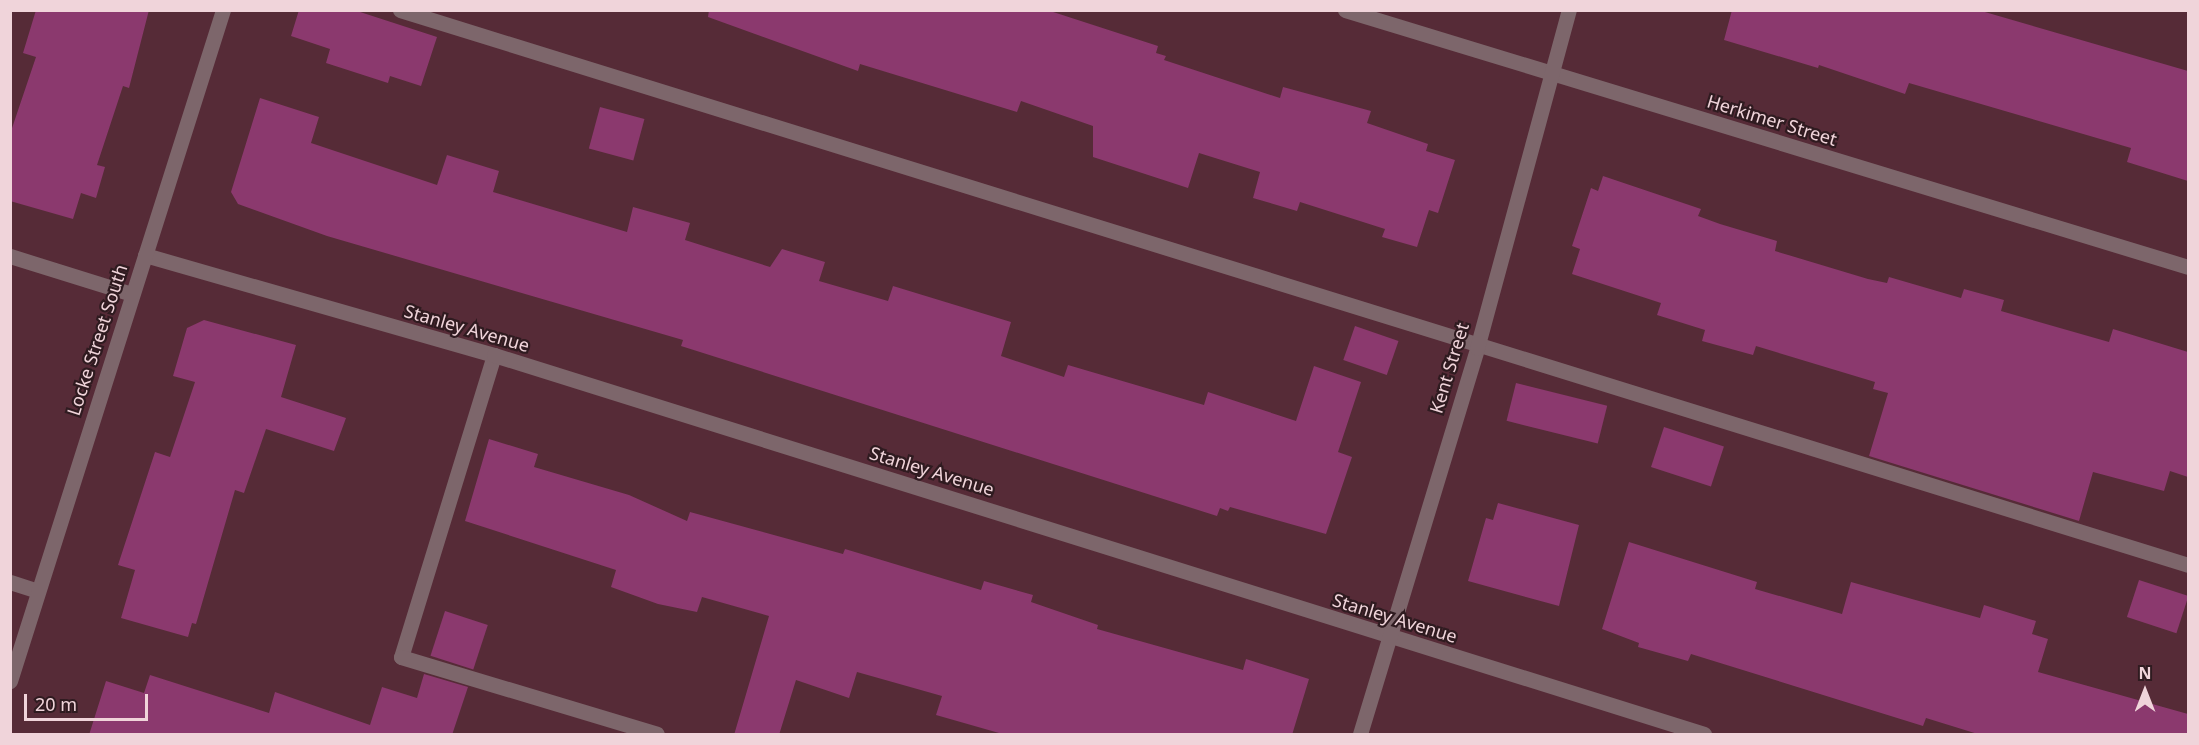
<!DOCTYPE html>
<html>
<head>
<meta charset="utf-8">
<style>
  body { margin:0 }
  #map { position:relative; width:2199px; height:745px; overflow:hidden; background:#562b37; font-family:"Noto Sans",sans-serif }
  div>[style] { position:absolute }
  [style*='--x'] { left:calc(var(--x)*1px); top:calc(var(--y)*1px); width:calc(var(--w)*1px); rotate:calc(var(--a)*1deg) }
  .building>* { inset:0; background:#8b396e; transform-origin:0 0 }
  .service>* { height:15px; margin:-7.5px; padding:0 7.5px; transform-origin:7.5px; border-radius:7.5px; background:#7d666b }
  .minor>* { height:15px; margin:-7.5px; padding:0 7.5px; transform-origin:7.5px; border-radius:7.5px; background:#7d666b }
  .tertiary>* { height:15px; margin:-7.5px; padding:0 7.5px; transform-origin:7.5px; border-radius:7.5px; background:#7d666b }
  span { translate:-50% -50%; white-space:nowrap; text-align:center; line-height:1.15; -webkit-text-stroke:4.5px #2f1b20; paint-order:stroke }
  .street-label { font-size:18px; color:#f0d4da }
  .frame { position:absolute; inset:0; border:12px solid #f0d4da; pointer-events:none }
  .north { position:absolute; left:2115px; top:661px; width:60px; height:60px; -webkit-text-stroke:4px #2f1b20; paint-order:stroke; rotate:0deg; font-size:16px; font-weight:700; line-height:24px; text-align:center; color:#f0d4da }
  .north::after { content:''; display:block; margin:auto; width:21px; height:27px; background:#f0d4da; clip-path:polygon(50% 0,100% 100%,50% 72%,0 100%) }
  .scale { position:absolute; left:24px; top:694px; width:124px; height:27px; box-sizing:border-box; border:3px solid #f0d4da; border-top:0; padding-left:8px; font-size:18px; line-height:21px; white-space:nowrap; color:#f0d4da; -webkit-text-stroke:4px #2f1b20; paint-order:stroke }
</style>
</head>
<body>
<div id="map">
  <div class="building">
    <div style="clip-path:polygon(36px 10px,149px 10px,129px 88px,123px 86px,97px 165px,105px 167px,96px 198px,81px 193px,73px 219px,10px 201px,10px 134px,36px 57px,23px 53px)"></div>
    <div style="clip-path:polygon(299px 10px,354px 10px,437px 37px,421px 86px,390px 76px,388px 83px,326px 63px,330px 49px,291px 36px)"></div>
    <div style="clip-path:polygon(709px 10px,1047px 10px,1158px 46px,1156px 53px,1166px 56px,1164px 60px,1280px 98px,1283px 87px,1371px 111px,1367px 123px,1428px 144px,1426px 151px,1455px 160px,1438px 213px,1429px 210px,1417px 247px,1382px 237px,1385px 229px,1300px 202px,1297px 211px,1253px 198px,1260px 172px,1199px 153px,1188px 188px,1093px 157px,1093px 126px,1021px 101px,1017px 112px,860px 64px,858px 71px,708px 17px)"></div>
    <div style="clip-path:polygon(1732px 10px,1978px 10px,2188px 71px,2188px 181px,2127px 162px,2131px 148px,1909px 83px,1905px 94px,1819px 65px,1818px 68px,1724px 40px)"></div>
    <div style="clip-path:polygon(260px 98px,319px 117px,311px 143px,437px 185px,447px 155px,499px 171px,493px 192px,627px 232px,633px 207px,690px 223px,685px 240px,770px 267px,782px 249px,825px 262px,819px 281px,888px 301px,893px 286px,1011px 322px,1001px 356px,1064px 377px,1068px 365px,1204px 405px,1208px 392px,1296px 421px,1314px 366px,1361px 382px,1338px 452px,1352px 457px,1326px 534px,1230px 507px,1228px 511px,1220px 508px,1217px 516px,681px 346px,683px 340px,327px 236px,238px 204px,231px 192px)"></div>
    <div style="left:600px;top:107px;width:46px;height:43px;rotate:15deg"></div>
    <div style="clip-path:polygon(1603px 176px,1701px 209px,1698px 216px,1720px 224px,1777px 241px,1775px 251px,1868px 279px,1887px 283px,1889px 277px,1961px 298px,1964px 289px,2004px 300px,2001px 311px,2109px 342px,2113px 329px,2188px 352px,2188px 477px,2170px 471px,2164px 491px,2093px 472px,2079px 521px,1869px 456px,1888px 393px,1873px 389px,1875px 382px,1756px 346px,1753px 355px,1702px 341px,1705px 330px,1657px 315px,1661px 303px,1572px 274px,1580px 249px,1572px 246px,1591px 188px,1598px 191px)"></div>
    <div style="clip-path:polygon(204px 320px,296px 345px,281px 397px,346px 418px,334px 451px,266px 429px,244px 493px,235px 490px,196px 624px,192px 623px,188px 637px,121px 618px,135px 570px,118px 565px,155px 452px,170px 457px,195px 382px,173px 376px,187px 328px)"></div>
    <div style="left:1355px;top:326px;width:46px;height:36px;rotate:19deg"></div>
    <div style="left:1516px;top:383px;width:94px;height:39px;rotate:14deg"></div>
    <div style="left:1664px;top:427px;width:63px;height:42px;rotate:18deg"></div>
    <div style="clip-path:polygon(489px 439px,538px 454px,534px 467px,629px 495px,687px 521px,690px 512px,843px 554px,845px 549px,981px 590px,984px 581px,1033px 595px,1031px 602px,1098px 625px,1097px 629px,1243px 670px,1246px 659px,1309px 679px,1292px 735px,1006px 735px,936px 715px,942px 696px,857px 672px,849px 698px,796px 680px,779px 735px,734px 735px,769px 616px,702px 597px,697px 612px,658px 604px,611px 587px,616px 570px,465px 521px)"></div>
    <div style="clip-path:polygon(1498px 503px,1579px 525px,1559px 606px,1468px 581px,1486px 518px,1493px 520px)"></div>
    <div style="clip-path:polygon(1629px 542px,1757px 582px,1755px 589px,1842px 614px,1851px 582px,1980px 618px,1984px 605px,2036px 621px,2032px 634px,2048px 639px,2038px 672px,2188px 714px,2188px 735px,1981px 735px,1926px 718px,1923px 726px,1691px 654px,1688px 661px,1638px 647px,1639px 643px,1602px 629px)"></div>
    <div style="left:2139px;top:580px;width:52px;height:39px;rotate:18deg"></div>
    <div style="left:445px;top:611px;width:45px;height:47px;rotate:18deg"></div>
    <div style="clip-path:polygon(424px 674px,468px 687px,452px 735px,89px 735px,106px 681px,144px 693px,150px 675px,269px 713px,275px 692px,370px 725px,382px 687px,417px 698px)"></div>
  </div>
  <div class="service">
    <div style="--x:400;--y:10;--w:1872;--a:17.24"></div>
    <div style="--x:494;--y:355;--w:316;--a:107.1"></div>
    <div style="--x:401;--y:657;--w:267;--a:16.7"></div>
    <div style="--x:10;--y:582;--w:29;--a:18"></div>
  </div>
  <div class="minor">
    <div style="--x:1345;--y:10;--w:881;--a:16.95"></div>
    <div style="--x:145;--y:255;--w:363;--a:16"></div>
    <div style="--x:494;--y:355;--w:1268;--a:17.39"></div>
    <div style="--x:10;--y:256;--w:128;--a:17.3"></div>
    <div style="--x:1360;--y:734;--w:403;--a:-73.1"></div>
    <div style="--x:1477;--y:348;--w:350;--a:-74.8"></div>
  </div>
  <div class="tertiary">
    <div style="--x:10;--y:681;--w:704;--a:-72.39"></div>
  </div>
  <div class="street-label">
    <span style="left:1772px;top:120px;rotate:17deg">Herkimer Street</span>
    <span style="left:467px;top:328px;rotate:16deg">Stanley Avenue</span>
    <span style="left:97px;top:340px;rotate:-72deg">Locke Street South</span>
    <span style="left:1449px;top:368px;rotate:-73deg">Kent Street</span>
    <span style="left:932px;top:471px;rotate:17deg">Stanley Avenue</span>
    <span style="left:1395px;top:618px;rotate:17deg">Stanley Avenue</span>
  </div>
  <div class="frame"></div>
  <div class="north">N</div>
  <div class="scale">20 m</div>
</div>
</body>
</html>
